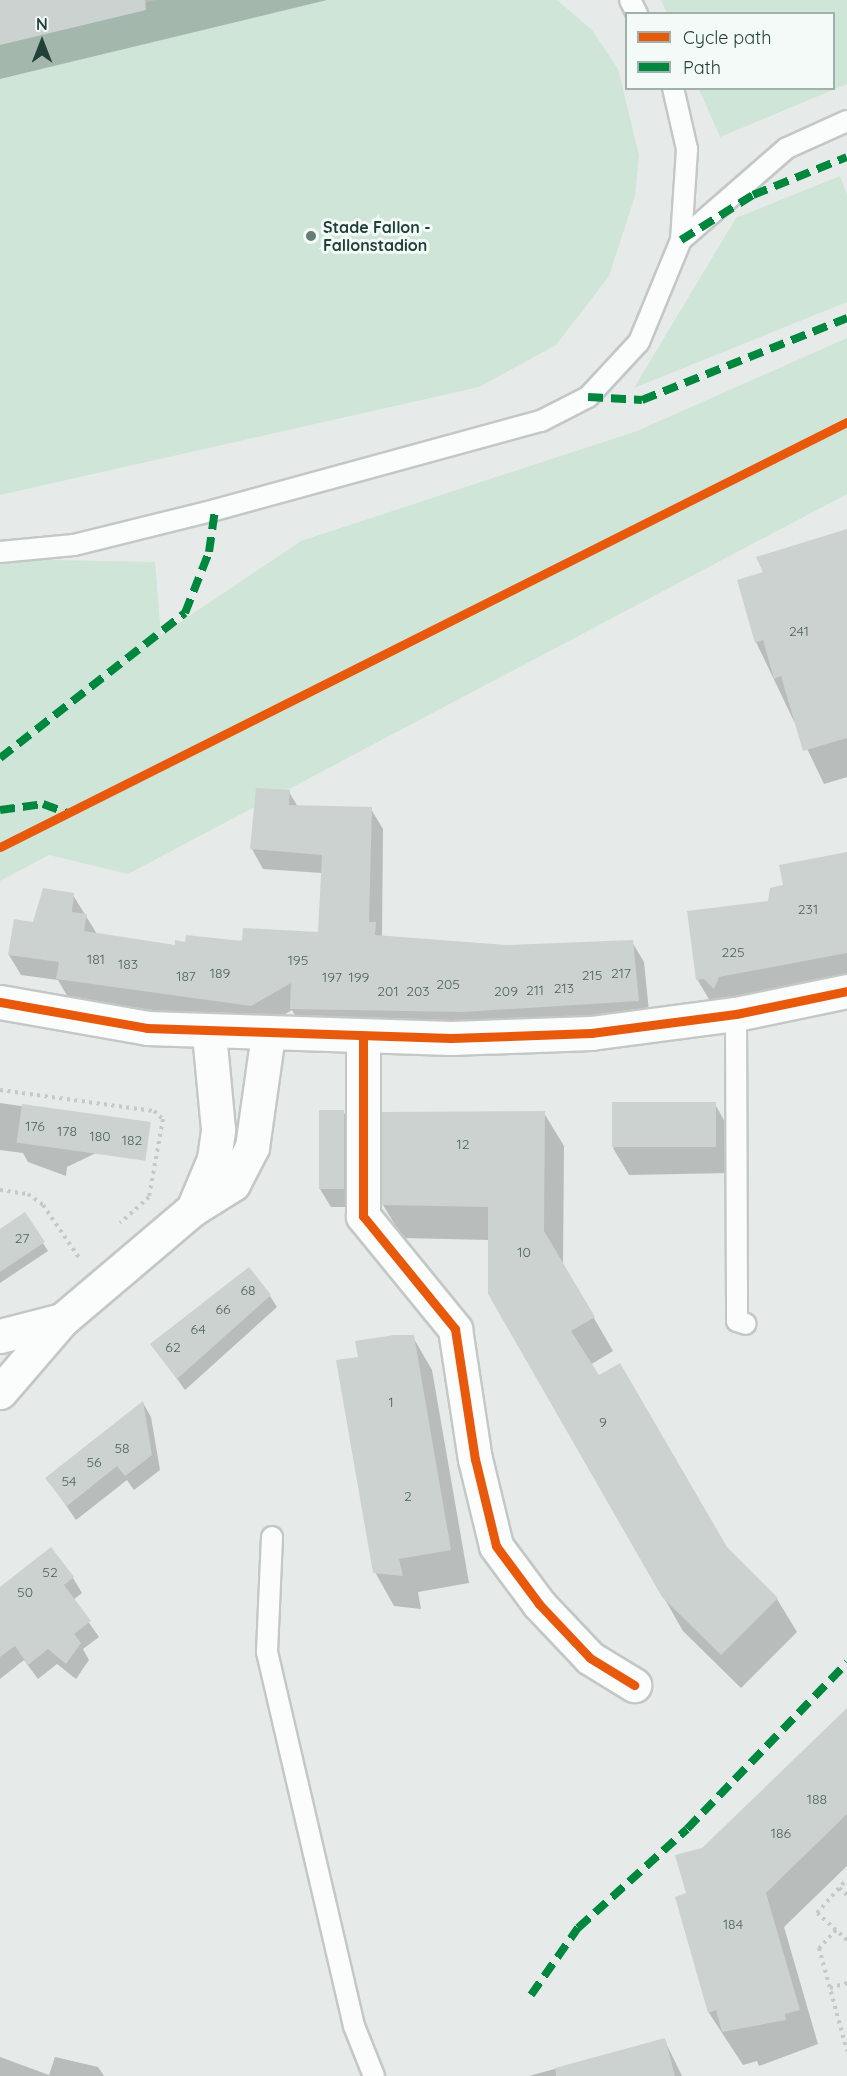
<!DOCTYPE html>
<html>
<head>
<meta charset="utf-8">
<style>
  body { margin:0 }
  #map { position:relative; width:847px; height:2076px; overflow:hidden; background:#e6ebe9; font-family:Quicksand,sans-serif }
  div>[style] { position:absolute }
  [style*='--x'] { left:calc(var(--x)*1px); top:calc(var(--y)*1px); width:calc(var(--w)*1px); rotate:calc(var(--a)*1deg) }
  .green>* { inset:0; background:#cee5d7 }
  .shadow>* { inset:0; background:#0003 }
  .building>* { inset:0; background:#ccd2d0; transform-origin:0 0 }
  .path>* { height:4px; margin-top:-2px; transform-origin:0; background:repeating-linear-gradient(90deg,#c2cbc9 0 3px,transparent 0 7.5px) }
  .roads { filter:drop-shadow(2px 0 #c3c8c6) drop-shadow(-2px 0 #c3c8c6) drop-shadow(0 2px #c3c8c6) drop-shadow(0 -2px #c3c8c6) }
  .service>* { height:20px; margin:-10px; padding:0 10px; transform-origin:10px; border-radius:10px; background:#fbfcfc }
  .minor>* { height:33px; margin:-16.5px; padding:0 16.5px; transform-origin:16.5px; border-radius:16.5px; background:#fbfcfc }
  .tertiary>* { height:33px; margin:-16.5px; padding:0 16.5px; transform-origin:16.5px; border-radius:16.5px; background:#fbfcfc }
  .quiet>* { height:8px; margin-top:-4px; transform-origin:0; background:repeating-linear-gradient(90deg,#00873e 0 15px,transparent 0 23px) }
  .cycleway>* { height:9px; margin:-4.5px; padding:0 4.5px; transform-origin:4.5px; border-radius:4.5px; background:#e8590c }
  .dots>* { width:16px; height:16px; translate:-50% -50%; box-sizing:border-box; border:3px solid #f4faf7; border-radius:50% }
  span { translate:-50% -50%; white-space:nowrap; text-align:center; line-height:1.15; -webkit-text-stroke:6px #f4faf7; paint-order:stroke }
  .number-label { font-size:14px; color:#4c6560 }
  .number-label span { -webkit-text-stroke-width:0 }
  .poi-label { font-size:16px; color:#21403a; font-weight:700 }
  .left { translate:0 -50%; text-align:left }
  .legend { position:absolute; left:625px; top:12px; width:210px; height:78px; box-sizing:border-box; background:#f4faf7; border:2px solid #a0b0ab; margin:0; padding:8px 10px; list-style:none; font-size:18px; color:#21403a }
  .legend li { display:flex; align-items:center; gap:12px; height:30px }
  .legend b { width:30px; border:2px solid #a0b0ab }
  .north { position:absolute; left:12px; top:12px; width:60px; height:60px; -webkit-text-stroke:4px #f4faf7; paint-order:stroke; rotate:0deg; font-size:16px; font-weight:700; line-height:24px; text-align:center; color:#21403a }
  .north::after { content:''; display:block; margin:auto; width:21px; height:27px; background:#21403a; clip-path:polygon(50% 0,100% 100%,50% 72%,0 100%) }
</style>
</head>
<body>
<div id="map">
  <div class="green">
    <div style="clip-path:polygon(156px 0,557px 0,592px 30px,618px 69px,639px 155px,635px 196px,609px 276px,556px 345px,479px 387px,0 495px,0 37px)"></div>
    <div style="clip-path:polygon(661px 0,847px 0,847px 84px,720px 137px,699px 89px,834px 88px,834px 14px,667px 13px)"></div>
    <div style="clip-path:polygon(840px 176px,847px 195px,847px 302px,634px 388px,736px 218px)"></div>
    <div style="clip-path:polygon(847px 338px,847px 494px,128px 874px,49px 855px,0 881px,0 559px,155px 562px,161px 635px,301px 541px,637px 431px)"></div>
  </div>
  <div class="shadow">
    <div style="clip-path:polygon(0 0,327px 0,0 79px)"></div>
    <div style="clip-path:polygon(847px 531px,847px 777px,824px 784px,756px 642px,765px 573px)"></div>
    <div style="clip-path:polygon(289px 792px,298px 807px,371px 809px,383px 829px,382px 937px,506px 946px,632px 942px,644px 962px,650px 1021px,303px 1029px,292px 1010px,267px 1025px,69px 999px,58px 980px,21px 975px,9px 955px,34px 924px,73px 895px,97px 934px,176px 947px,320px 933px,322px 873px,263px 869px,252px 849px)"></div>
    <div style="clip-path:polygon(847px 853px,847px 978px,710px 1001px,697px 979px,785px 886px)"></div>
    <div style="clip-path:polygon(0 1103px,117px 1120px,127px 1138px,67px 1167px,66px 1176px,28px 1162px,23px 1153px,0 1150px)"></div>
    <div style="clip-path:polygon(715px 1104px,730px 1131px,731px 1173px,629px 1175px,613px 1148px)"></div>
    <div style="clip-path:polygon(343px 1111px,354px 1130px,354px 1207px,331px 1207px,320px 1189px)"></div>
    <div style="clip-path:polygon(544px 1113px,564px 1146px,563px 1265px,613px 1351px,590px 1365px,726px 1548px,777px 1599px,797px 1632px,741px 1688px,683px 1631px,548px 1396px,490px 1240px,403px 1238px,383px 1205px)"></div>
    <div style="clip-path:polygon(0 1231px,43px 1243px,48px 1251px,0 1283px)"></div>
    <div style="clip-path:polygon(270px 1296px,277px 1307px,185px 1390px,152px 1344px)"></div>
    <div style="clip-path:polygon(413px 1337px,432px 1370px,469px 1583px,418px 1592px,421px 1609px,394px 1606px,375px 1572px,360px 1358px)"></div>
    <div style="clip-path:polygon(143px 1403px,151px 1417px,160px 1470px,134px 1490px,127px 1480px,76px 1520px,47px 1478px)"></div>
    <div style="clip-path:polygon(73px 1578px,82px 1593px,73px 1600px,99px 1637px,83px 1649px,89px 1660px,76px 1679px,57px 1664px,38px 1679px,24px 1660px,0 1679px,0 1592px)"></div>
    <div style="clip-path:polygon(847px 1710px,847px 1866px,784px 1927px,818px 2044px,759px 2066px,757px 2061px,743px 2065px,709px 2013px,677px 1898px,688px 1894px,703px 1849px)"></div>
    <div style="clip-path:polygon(664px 2039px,682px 2076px,529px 2076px)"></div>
    <div style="clip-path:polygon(0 2057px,49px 2075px,55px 2057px,98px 2067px,104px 2076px,0 2076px)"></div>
  </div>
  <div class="building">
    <div style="clip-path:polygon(0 0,145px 0,146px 10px,0 45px)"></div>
    <div style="clip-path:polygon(847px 529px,847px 738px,803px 751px,781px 676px,774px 679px,763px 640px,755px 643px,737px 580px,763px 572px,756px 557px)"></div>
    <div style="clip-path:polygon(256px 788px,290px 790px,289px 805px,372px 807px,369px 922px,376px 922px,375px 935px,506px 945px,633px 940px,639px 1001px,463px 1012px,290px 1009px,291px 983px,251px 1006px,56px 979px,59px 962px,8px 955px,14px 919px,33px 922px,43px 888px,74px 893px,72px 912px,87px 914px,84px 931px,117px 936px,175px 945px,175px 940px,185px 942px,186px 935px,242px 941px,243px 928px,318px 932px,322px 855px,250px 849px)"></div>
    <div style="clip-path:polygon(847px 852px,847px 953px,719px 977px,714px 989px,704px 979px,696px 980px,687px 911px,768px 901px,770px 888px,783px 885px,779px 865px)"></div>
    <div style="left:716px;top:1102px;width:45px;height:104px;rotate:90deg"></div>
    <div style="left:22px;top:1104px;width:130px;height:39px;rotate:8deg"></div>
    <div style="left:319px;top:1110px;width:25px;height:79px"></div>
    <div style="clip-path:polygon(545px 1111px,544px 1231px,595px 1317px,571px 1331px,599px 1375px,620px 1363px,727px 1547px,778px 1598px,721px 1655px,662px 1597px,488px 1294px,488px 1207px,382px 1205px,382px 1112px)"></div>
    <div style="clip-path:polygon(25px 1212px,45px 1242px,0 1272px,0 1229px)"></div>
    <div style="clip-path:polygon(249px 1267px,271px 1295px,177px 1379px,150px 1344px)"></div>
    <div style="clip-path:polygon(394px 1335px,414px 1335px,451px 1550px,399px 1559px,403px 1576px,373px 1573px,336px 1360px,358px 1357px,355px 1341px)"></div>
    <div style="clip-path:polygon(143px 1401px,152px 1455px,125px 1476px,117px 1466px,67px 1506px,45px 1478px)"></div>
    <div style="clip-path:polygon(51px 1547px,74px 1577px,64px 1585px,91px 1621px,74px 1634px,81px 1643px,66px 1664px,48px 1649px,28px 1665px,15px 1646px,0 1657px,0 1587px)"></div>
    <div style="clip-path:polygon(847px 1708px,847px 1814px,766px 1893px,800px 2010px,785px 2014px,786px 2020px,722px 2032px,716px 2010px,708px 2013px,675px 1897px,686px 1893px,675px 1855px,702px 1848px)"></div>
    <div style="clip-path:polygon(665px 2038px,675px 2076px,556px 2076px,555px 2068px)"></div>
  </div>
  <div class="path">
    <div style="--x:0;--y:1090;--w:155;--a:7.8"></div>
    <div style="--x:154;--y:1111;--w:12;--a:42"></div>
    <div style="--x:163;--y:1119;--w:79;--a:100.2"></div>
    <div style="--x:149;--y:1197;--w:39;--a:138"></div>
    <div style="--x:0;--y:1190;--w:28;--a:8"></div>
    <div style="--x:28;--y:1194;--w:19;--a:36"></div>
    <div style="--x:43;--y:1205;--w:65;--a:55.6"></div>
    <div style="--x:839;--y:1888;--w:11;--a:41"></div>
    <div style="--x:836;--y:1930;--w:25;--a:-138"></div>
    <div style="--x:817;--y:1913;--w:45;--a:-48.6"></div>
    <div style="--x:847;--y:1940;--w:15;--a:-138"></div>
    <div style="--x:836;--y:1930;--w:25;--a:133"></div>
    <div style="--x:819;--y:1948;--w:107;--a:74.8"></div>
    <div style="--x:830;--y:1988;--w:18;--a:-16"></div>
  </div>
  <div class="roads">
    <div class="service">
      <div style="--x:630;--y:0;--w:16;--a:63"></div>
      <div style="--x:681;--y:240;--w:140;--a:-41"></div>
      <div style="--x:787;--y:148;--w:66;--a:-24.2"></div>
      <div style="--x:0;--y:552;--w:74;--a:-5.4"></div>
      <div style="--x:74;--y:545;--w:145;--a:-13.9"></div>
      <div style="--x:215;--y:510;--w:338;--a:-15.3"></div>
      <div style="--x:541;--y:421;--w:53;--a:-27.1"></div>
      <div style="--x:588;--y:397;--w:75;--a:-47.2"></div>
      <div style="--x:639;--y:342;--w:110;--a:-67.6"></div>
      <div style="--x:681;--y:240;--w:91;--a:-86.2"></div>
      <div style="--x:687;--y:149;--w:63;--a:-102.9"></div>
      <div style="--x:736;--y:1014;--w:307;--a:89.8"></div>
      <div style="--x:737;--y:1321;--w:9;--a:18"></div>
      <div style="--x:272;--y:1537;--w:115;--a:92.5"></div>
      <div style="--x:267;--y:1652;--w:384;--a:76.9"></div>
      <div style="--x:354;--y:2026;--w:54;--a:68.2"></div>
    </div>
    <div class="minor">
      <div style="--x:363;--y:1037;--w:179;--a:90"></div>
      <div style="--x:363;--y:1216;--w:146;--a:50.8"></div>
      <div style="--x:455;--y:1329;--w:132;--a:81.3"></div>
      <div style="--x:475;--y:1459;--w:89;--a:76.4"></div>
      <div style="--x:496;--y:1546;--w:72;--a:53.4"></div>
      <div style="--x:539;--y:1604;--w:74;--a:46.6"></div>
      <div style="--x:590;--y:1658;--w:52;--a:31.5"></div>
      <div style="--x:193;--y:1209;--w:54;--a:-67.2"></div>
      <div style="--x:214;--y:1159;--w:30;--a:-82"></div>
      <div style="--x:218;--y:1129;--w:96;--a:-95.4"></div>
      <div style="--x:0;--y:1336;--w:64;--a:-14.5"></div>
      <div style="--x:0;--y:1392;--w:95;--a:-49.3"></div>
      <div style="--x:62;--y:1320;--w:172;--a:-40.3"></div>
      <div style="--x:193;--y:1209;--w:47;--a:-32"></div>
      <div style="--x:233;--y:1184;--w:42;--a:-62.8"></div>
      <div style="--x:252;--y:1147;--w:113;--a:-81.9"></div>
    </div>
    <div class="tertiary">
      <div style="--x:0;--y:1002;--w:149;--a:10"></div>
      <div style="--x:147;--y:1028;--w:304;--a:1.9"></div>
      <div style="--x:451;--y:1038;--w:140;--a:-2"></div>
      <div style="--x:591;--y:1033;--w:146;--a:-7.5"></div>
      <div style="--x:736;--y:1014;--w:113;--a:-11.7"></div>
    </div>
  </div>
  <div class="quiet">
    <div style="--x:681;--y:240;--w:85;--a:-32"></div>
    <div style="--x:753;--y:195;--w:101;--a:-22"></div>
    <div style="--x:588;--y:397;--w:54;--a:3.2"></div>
    <div style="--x:642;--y:400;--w:221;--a:-21.8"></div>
    <div style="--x:0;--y:758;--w:235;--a:-38.1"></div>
    <div style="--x:185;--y:613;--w:66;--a:-68.5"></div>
    <div style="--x:209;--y:552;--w:42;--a:-81.9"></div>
    <div style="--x:0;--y:810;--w:43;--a:-7.9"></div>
    <div style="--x:43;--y:804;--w:29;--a:20"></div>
    <div style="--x:531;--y:1995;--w:82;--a:-55"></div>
    <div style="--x:578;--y:1928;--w:147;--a:-42.2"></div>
    <div style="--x:687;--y:1829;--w:231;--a:-46.1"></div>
  </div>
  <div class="cycleway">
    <div style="--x:0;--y:847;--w:948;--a:-26.65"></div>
    <div style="--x:0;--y:1002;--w:149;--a:10"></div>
    <div style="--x:147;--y:1028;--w:304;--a:1.9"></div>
    <div style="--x:451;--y:1038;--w:140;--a:-2"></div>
    <div style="--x:591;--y:1033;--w:146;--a:-7.5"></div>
    <div style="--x:736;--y:1014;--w:113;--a:-11.7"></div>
    <div style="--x:363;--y:1037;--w:179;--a:90"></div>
    <div style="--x:363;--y:1216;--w:146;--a:50.8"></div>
    <div style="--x:455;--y:1329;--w:132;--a:81.3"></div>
    <div style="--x:475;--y:1459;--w:89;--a:76.4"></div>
    <div style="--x:496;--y:1546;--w:72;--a:53.4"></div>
    <div style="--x:539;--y:1604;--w:74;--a:46.6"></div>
    <div style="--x:590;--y:1658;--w:52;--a:31.5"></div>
  </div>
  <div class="dots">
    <div style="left:311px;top:236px;background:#667c77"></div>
  </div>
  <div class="number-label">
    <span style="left:799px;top:631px">241</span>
    <span style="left:808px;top:909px">231</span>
    <span style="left:733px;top:952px">225</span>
    <span style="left:96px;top:959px">181</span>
    <span style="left:298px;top:960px">195</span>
    <span style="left:128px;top:964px">183</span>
    <span style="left:220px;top:973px">189</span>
    <span style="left:621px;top:973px">217</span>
    <span style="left:592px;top:975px">215</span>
    <span style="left:186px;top:976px">187</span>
    <span style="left:332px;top:977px">197</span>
    <span style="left:359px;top:977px">199</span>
    <span style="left:448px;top:984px">205</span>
    <span style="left:564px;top:988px">213</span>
    <span style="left:535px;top:990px">211</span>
    <span style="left:388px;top:991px">201</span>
    <span style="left:418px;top:991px">203</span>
    <span style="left:506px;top:991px">209</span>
    <span style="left:35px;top:1126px">176</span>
    <span style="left:67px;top:1131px">178</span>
    <span style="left:100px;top:1136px">180</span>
    <span style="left:132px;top:1140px">182</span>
    <span style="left:463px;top:1144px">12</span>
    <span style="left:22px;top:1238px">27</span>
    <span style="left:524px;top:1252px">10</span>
    <span style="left:248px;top:1290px">68</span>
    <span style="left:223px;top:1309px">66</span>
    <span style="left:198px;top:1329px">64</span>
    <span style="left:173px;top:1347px">62</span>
    <span style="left:391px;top:1402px">1</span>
    <span style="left:603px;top:1422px">9</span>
    <span style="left:122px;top:1448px">58</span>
    <span style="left:94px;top:1462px">56</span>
    <span style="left:69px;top:1481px">54</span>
    <span style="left:408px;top:1496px">2</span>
    <span style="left:50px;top:1572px">52</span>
    <span style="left:25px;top:1592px">50</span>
    <span style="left:817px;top:1799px">188</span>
    <span style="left:781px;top:1833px">186</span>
    <span style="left:733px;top:1924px">184</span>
  </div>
  <div class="poi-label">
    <span class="left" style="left:323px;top:236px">Stade Fallon -<br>Fallonstadion</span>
  </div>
  <ul class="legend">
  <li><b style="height:8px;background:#e8590c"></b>Cycle path</li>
  <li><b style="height:8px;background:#00873e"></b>Path</li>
  </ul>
  <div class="north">N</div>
</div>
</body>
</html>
